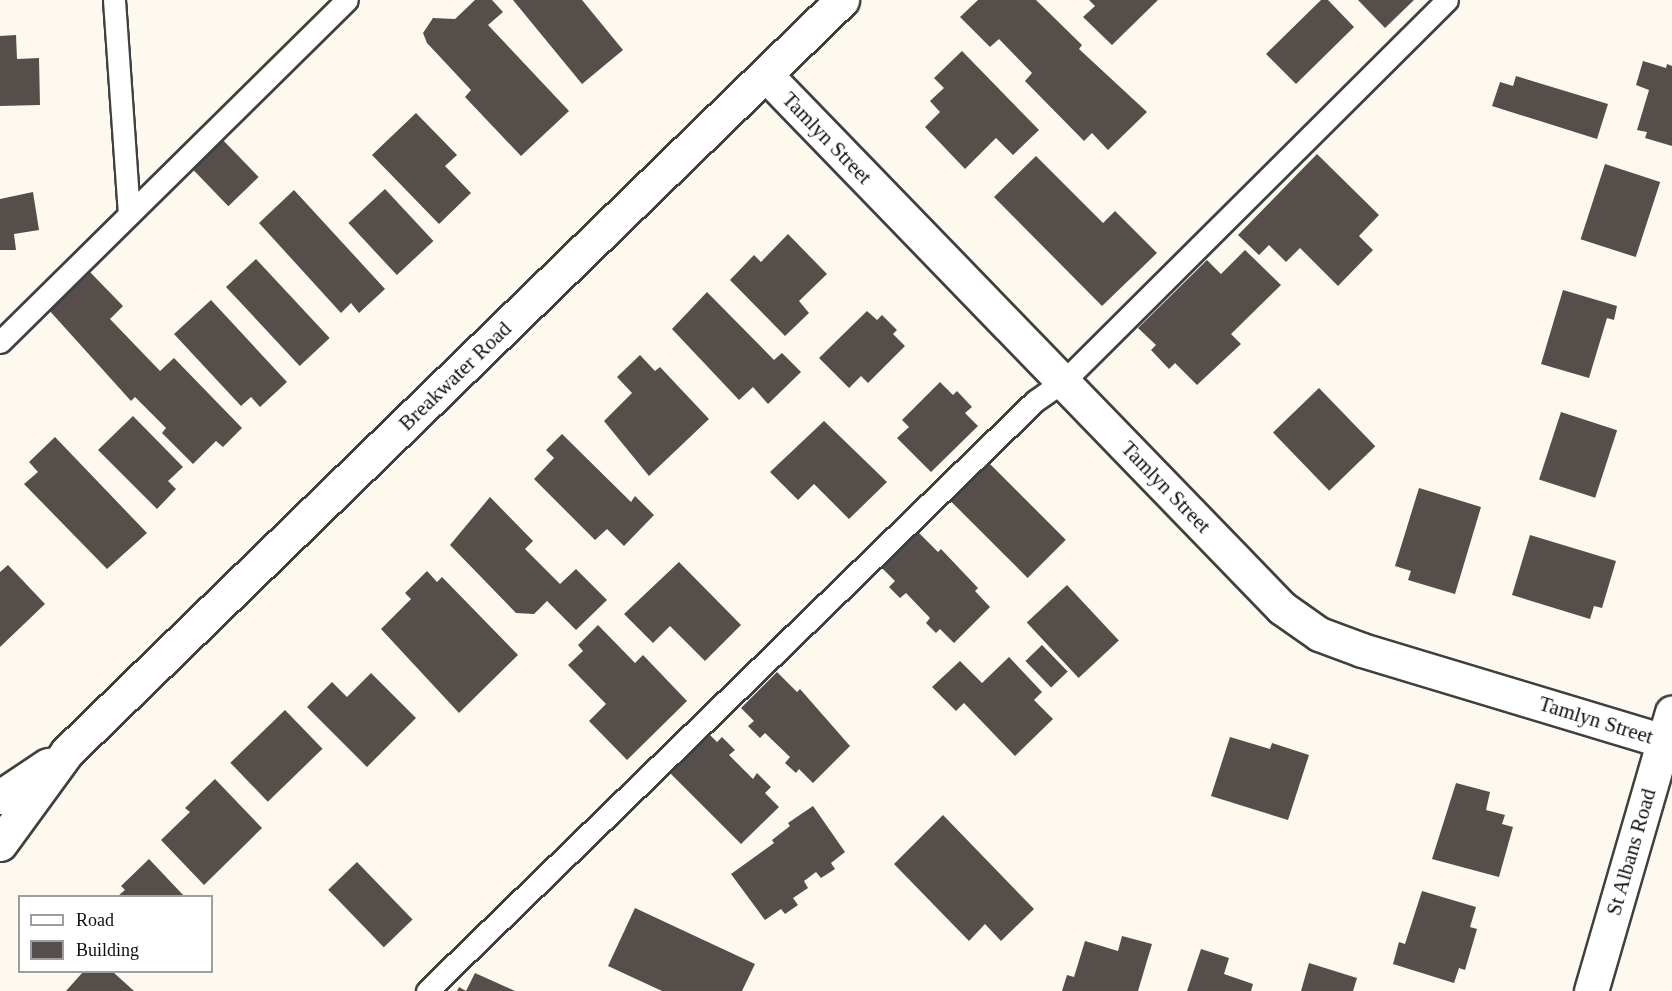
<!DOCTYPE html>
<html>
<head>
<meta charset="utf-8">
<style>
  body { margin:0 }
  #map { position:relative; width:1672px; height:991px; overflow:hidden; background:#fdf9ef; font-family:Georgia,serif }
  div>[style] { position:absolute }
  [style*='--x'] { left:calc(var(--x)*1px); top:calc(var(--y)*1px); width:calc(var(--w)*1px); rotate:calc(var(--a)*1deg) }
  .building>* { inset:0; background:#554e4b; transform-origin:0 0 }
  .roads { filter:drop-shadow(2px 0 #404040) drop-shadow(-2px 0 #404040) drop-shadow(0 2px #404040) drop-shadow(0 -2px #404040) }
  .service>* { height:21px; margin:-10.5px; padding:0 10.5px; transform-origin:10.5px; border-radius:10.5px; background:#fff }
  .minor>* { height:33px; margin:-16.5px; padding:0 16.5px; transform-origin:16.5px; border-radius:16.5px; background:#fff }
  .tertiary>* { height:33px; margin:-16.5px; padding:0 16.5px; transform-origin:16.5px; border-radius:16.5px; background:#fff }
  span { translate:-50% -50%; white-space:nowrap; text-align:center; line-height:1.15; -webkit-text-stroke:6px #fff; paint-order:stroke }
  .street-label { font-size:21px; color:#0d0d0d }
  .legend { position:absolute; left:18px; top:895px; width:195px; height:78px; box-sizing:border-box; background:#fff; border:2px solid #9e9e9e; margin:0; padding:8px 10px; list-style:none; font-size:18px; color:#0d0d0d }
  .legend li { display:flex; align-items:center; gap:12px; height:30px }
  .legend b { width:30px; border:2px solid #9e9e9e }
</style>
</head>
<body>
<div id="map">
  <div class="building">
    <div style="clip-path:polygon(475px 0,492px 0,503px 12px,488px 25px,569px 111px,521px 156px,465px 97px,471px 90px,427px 43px,423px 33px,433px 18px,455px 19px)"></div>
    <div style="clip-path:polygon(513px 0,582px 0,623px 50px,582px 84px)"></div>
    <div style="clip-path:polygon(978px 0,1036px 0,1082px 45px,1079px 49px,1147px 112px,1108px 150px,1092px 133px,1084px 141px,1025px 81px,1032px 73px,999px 39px,990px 47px,960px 17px)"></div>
    <div style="clip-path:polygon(1089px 0,1158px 0,1112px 45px,1083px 17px,1095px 6px)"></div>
    <div style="clip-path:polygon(1321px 0,1328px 0,1354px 27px,1296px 84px,1266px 54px)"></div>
    <div style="clip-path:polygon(1358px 0,1414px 0,1385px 28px)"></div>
    <div style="clip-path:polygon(16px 35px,17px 59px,39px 58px,40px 105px,0 106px,0 36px)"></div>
    <div style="clip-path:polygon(962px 51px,1039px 130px,1013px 155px,996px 138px,965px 169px,925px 127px,940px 112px,930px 101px,944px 88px,934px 78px)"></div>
    <div style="clip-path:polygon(1643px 61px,1666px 68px,1667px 64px,1672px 66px,1672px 146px,1645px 138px,1647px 132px,1637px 130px,1649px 90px,1636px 85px)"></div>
    <div style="clip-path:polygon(1516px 76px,1608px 104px,1597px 139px,1492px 106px,1500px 82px,1513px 86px)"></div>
    <div style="clip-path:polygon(416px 113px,457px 155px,445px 166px,471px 193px,439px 224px,372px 155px)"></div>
    <div style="left:219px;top:136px;width:57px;height:42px;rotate:46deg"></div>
    <div style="clip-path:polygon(1317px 154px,1379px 215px,1359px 236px,1373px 250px,1338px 286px,1300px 248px,1286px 262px,1269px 245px,1259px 255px,1238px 235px)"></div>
    <div style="clip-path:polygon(1036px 156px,1103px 223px,1115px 211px,1157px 253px,1102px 306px,994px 197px)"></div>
    <div style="left:1605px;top:164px;width:58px;height:79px;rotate:18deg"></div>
    <div style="left:385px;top:189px;width:71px;height:50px;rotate:47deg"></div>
    <div style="clip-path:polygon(294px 190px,385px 289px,359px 313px,351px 303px,341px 313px,259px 223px)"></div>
    <div style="clip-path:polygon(33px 192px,39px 230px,14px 234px,16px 250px,0 250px,0 199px)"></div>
    <div style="clip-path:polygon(788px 234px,827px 274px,799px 301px,809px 313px,785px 336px,730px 280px,754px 255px,761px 262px)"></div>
    <div style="clip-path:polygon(1245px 250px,1281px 285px,1231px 334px,1241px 344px,1197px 385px,1175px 363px,1169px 369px,1151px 350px,1156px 345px,1138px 328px,1207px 260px,1221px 274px)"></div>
    <div style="left:256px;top:259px;width:108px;height:41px;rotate:47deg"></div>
    <div style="clip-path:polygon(88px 270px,123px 306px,110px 319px,160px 371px,174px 358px,242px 428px,223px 447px,216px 441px,193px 464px,162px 433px,166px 428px,135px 397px,131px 401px,48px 309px)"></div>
    <div style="clip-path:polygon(1563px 290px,1617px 306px,1614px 320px,1607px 318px,1589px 378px,1541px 364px)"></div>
    <div style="clip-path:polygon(707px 292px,774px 360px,782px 353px,801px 372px,768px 404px,753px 387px,739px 400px,672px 329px)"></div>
    <div style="clip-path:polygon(211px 300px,287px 382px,260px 407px,251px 397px,241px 406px,174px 334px)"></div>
    <div style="clip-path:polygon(867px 311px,877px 320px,882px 315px,897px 330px,893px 334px,905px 346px,868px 383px,861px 376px,849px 388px,819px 358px)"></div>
    <div style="clip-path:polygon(640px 355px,655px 371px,660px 367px,709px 419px,649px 476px,604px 421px,632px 393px,617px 377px)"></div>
    <div style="clip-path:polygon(940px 382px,953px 395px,957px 391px,972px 407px,965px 413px,978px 426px,931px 472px,897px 438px,909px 427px,902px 420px)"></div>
    <div style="left:1319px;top:388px;width:81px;height:64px;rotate:46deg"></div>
    <div style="left:1561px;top:412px;width:59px;height:71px;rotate:18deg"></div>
    <div style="clip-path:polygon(133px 416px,183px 467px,168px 481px,176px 489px,157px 509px,98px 450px)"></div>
    <div style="clip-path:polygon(824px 421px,887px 482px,849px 519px,814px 484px,798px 500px,770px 472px)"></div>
    <div style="clip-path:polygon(562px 434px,631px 502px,635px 496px,654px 515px,624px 546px,607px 529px,595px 540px,534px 479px,554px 458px,546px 450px)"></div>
    <div style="clip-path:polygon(55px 437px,147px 533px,107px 569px,24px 484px,38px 472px,29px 462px)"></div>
    <div style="left:988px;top:462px;width:110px;height:54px;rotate:45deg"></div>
    <div style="clip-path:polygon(1419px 488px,1481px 507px,1455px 594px,1408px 580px,1411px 571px,1395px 566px)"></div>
    <div style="clip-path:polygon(490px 497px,533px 541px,525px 549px,560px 584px,576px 569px,607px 600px,576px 630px,547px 601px,534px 614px,516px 613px,450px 545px)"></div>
    <div style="clip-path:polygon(918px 532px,938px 552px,941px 549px,978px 588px,975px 591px,990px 607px,954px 643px,940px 629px,936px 633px,926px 623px,930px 618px,906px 593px,900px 598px,889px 587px,895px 581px,882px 568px)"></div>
    <div style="clip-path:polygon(1530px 535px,1616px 561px,1602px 608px,1594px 606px,1590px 619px,1512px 595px)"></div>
    <div style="clip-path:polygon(679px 562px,741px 625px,705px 661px,670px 626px,653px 643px,624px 614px)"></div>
    <div style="clip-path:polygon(8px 565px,45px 604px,0 647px,0 572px)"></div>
    <div style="clip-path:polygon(427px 571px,437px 582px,442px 577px,518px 655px,459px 713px,381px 629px,411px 599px,405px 593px)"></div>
    <div style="left:1067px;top:585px;width:76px;height:55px;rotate:47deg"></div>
    <div style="clip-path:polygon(598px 625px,635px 663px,643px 655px,687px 701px,627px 760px,589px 721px,606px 704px,568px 665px,583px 651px,578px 645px)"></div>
    <div style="left:1042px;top:645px;width:37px;height:23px;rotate:46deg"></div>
    <div style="clip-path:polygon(1009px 657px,1042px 692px,1034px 700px,1053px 719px,1015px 756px,964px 703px,956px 711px,932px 687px,960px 661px,982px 683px)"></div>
    <div style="clip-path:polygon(777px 672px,797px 692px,800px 689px,850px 746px,813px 783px,799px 769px,796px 773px,785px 763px,790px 757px,765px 733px,760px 738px,748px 726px,754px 721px,741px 708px)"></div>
    <div style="clip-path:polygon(371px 673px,416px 718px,367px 767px,307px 707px,332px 682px,347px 697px)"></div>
    <div style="left:285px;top:710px;width:54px;height:76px;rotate:46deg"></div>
    <div style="clip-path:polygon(709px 734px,717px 742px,722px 737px,735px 750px,729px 755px,753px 779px,757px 773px,771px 787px,765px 793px,779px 807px,741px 844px,669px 772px)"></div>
    <div style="clip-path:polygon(1230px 737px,1270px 749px,1272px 743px,1309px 755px,1288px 820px,1211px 796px)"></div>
    <div style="clip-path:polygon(215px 779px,262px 828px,204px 885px,161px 840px,190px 812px,185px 808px)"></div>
    <div style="clip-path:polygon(1456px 783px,1490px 792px,1486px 810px,1505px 815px,1502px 824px,1513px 827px,1499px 877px,1432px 859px)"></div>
    <div style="clip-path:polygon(813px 806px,845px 852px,831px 863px,835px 869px,821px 878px,816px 872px,804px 881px,808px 888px,793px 898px,798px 905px,785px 914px,781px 909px,765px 920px,731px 874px,774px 843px,772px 840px,790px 826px,788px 823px)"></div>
    <div style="clip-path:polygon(943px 815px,1034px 909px,1001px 941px,985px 924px,969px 941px,894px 864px)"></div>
    <div style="clip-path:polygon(149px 859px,184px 896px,118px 896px,125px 890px,121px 886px)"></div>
    <div style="left:357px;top:862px;width:80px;height:40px;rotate:46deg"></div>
    <div style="clip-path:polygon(1422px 891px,1476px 907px,1470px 927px,1477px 929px,1465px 970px,1459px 968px,1454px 983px,1393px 964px,1399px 942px,1405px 944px)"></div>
    <div style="clip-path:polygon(635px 908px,755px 964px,742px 991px,662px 991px,608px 966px)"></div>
    <div style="clip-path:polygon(1122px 936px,1152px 944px,1138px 991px,1062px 991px,1067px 975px,1074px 977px,1085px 941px,1118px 951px)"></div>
    <div style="clip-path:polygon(1201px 949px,1229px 958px,1224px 974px,1253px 984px,1251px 991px,1187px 991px)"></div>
    <div style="clip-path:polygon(1309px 963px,1357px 978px,1353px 991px,1301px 991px)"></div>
    <div style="clip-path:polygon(83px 972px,113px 972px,134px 991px,66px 991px)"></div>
    <div style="clip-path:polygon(475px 973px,515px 991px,457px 991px,459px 987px,466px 991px)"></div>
  </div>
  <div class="roads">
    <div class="service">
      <div style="--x:114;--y:0;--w:213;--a:86"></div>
      <div style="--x:0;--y:342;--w:487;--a:-44.6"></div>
      <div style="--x:427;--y:991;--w:847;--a:-44.14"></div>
      <div style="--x:1035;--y:401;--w:35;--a:-35"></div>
      <div style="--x:1064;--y:381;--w:540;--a:-44.85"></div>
    </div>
    <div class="minor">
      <div style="--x:766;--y:75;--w:742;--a:45.93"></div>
      <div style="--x:1282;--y:608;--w:45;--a:35.1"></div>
      <div style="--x:1319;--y:634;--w:46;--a:20.4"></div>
      <div style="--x:1362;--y:650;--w:315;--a:16.8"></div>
    </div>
    <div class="tertiary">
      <div style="--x:0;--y:797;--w:58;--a:-33.7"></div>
      <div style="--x:0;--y:844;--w:114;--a:-53.9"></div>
      <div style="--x:67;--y:752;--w:1080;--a:-44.14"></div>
      <div style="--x:1591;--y:991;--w:290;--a:-73.8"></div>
    </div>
  </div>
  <div class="street-label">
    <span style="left:827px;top:138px;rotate:46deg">Tamlyn Street</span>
    <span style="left:455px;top:376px;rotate:-44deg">Breakwater Road</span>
    <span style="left:1166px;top:487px;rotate:46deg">Tamlyn Street</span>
    <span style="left:1596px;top:720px;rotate:17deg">Tamlyn Street</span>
    <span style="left:1631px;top:852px;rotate:-74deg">St Albans Road</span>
  </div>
  <ul class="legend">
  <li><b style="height:8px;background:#fff"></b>Road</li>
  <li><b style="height:16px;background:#554e4b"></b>Building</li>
  </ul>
</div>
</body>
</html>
